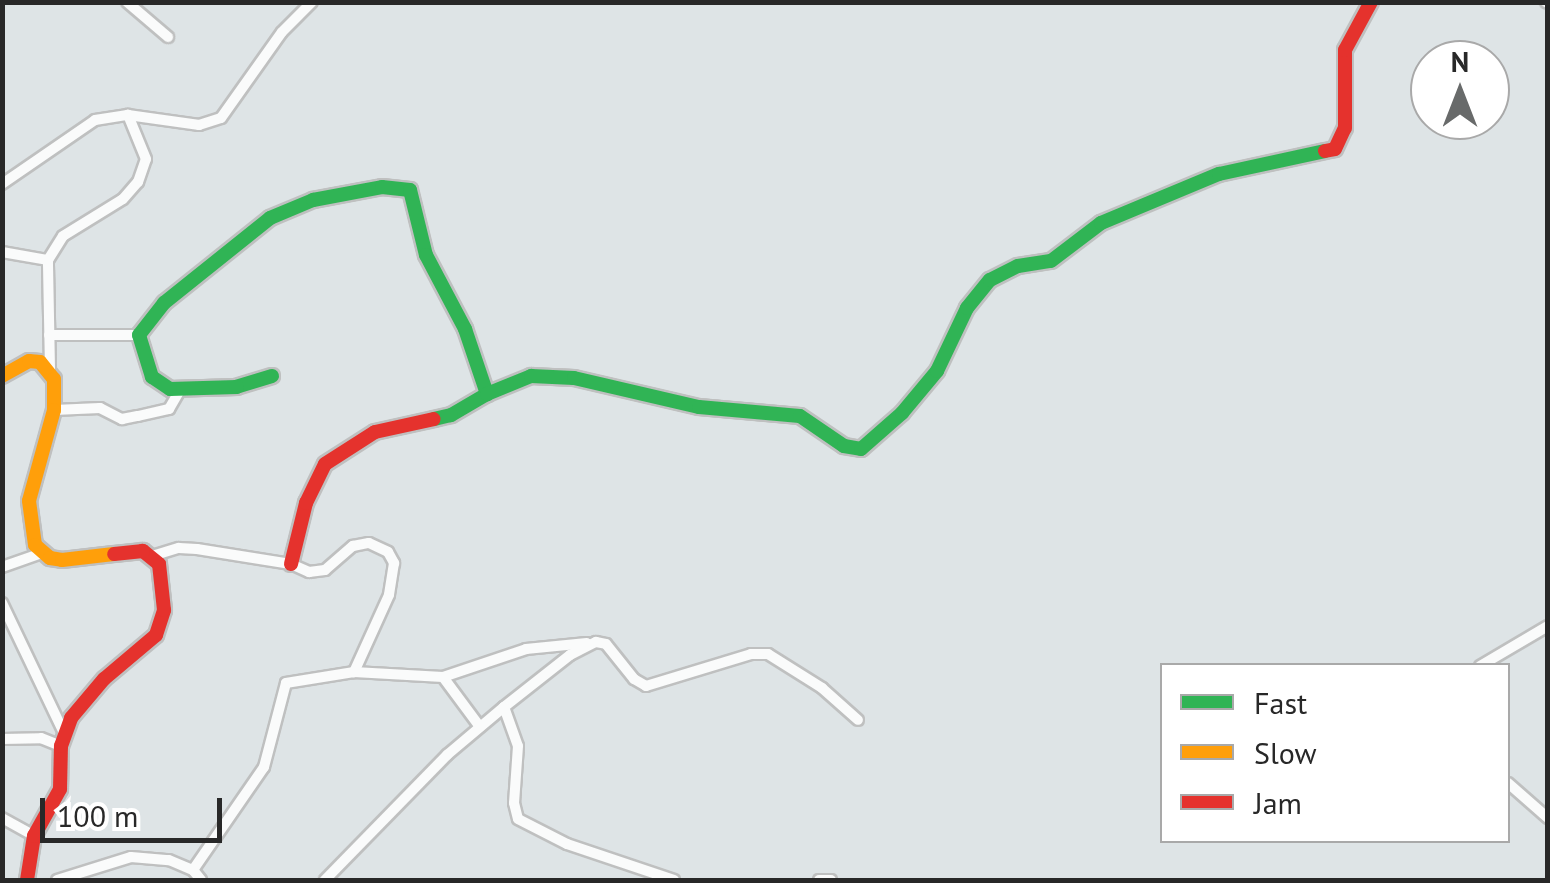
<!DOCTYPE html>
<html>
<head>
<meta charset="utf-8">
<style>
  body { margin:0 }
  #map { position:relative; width:1550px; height:883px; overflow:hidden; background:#dee4e6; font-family:"PT Sans",sans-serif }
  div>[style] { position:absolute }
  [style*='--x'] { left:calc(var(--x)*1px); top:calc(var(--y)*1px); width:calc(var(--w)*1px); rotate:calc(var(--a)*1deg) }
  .roads { filter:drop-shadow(2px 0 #bfc0c0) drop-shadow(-2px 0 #bfc0c0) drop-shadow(0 2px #bfc0c0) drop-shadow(0 -2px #bfc0c0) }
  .street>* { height:10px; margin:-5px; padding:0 5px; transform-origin:5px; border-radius:5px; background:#fafbfb }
  .fast>* { height:14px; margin:-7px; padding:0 7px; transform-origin:7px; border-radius:7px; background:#30b455 }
  .slow>* { height:14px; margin:-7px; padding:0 7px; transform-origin:7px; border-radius:7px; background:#ff9f0a }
  .jam>* { height:14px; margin:-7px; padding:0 7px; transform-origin:7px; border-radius:7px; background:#e5322d }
  span { translate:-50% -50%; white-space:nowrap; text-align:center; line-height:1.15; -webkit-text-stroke:10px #fff; paint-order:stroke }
  .frame { position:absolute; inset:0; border:5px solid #282828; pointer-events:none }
  .legend { position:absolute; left:1160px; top:663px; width:350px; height:180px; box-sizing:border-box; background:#fff; border:2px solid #a9a9a9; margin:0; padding:12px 18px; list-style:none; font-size:30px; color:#282828 }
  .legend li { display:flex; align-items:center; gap:20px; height:50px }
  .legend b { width:50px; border:2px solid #a9a9a9 }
  .north { position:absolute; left:1410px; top:40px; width:100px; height:100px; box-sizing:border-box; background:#fff; border:2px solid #a9a9a9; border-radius:50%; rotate:0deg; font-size:28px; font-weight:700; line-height:40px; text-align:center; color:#282828 }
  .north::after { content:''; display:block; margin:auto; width:35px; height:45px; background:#686a6a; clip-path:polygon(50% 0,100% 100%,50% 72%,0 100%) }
  .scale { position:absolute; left:40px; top:798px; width:182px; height:45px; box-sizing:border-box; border:5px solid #282828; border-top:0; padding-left:12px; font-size:30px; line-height:35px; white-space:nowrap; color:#282828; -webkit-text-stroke:8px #fff; paint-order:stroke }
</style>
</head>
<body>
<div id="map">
  <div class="roads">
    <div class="street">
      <div style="--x:127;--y:2;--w:54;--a:40.5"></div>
      <div style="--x:1546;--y:2;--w:2;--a:27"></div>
      <div style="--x:2;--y:184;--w:113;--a:-34.5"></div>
      <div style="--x:95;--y:120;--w:33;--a:-9"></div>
      <div style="--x:128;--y:115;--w:72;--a:8"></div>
      <div style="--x:199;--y:125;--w:23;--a:-18"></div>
      <div style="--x:221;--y:118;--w:105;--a:-54.7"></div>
      <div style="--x:282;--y:32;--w:42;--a:-45"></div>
      <div style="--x:2;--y:252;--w:47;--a:9.9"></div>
      <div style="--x:49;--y:335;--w:90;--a:0"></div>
      <div style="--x:50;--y:369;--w:109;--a:-91.1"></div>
      <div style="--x:48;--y:260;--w:28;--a:-58"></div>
      <div style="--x:63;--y:236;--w:70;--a:-31.7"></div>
      <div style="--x:123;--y:199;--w:23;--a:-49"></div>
      <div style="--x:138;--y:182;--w:24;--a:-71"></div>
      <div style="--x:146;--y:159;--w:48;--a:-112.2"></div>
      <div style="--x:54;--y:410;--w:46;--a:-2.5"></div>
      <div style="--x:100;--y:408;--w:25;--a:27"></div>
      <div style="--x:122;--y:419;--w:16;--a:-11"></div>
      <div style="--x:138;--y:416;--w:32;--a:-13"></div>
      <div style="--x:169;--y:409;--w:22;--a:-60"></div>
      <div style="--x:152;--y:556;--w:28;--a:-17"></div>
      <div style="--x:179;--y:548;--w:18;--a:3"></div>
      <div style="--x:197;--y:549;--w:95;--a:9.1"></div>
      <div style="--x:291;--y:564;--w:20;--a:24"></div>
      <div style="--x:309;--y:572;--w:16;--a:-7"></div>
      <div style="--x:325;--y:570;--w:37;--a:-41"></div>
      <div style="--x:353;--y:546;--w:16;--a:-11"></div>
      <div style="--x:369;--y:543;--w:21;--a:25"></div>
      <div style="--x:388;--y:552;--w:13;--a:61"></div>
      <div style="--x:394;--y:563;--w:32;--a:99"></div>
      <div style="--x:389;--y:595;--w:85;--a:114.4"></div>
      <div style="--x:354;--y:672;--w:69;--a:170.8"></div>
      <div style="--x:286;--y:683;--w:87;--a:104.7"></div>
      <div style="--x:264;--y:767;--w:125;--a:124.6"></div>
      <div style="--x:2;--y:567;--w:42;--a:-19.3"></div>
      <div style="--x:2;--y:603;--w:144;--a:64.5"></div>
      <div style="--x:1480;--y:666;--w:79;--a:-30.5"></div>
      <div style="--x:354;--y:672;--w:89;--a:3.2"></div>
      <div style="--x:443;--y:677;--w:88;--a:-18.6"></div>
      <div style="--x:526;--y:649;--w:61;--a:-5.6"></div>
      <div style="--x:443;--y:677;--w:62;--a:53.5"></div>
      <div style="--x:504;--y:707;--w:84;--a:-38.2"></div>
      <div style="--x:570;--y:655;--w:29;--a:-27"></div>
      <div style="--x:596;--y:642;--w:10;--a:11"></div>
      <div style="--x:606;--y:644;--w:45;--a:51.3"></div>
      <div style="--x:634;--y:679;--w:14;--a:30"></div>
      <div style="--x:646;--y:686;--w:110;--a:-16.9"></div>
      <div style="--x:751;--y:654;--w:17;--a:0"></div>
      <div style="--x:768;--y:654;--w:64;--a:32.2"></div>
      <div style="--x:822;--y:688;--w:48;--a:41.6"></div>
      <div style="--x:2;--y:739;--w:39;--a:-1"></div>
      <div style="--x:41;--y:738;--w:22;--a:22"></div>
      <div style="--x:1508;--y:783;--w:53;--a:41.2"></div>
      <div style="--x:2;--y:818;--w:37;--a:29"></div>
      <div style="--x:57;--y:880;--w:77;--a:-17.3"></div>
      <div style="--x:131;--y:857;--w:38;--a:5"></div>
      <div style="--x:169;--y:860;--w:26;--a:23"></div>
      <div style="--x:193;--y:870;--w:13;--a:51"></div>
      <div style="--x:325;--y:880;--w:175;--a:-45.7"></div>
      <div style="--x:447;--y:755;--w:75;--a:-40.1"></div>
      <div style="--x:504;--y:707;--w:41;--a:70.3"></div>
      <div style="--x:518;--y:746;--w:57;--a:94"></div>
      <div style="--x:514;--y:803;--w:16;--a:76"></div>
      <div style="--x:518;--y:819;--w:55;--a:27"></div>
      <div style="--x:567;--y:844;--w:113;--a:18.6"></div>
      <div style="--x:819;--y:880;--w:12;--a:0"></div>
    </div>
    <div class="fast">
      <div style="--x:272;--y:376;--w:37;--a:163"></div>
      <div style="--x:237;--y:387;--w:67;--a:178.3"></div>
      <div style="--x:170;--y:389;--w:22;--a:-146"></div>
      <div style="--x:152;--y:377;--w:44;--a:-107.2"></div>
      <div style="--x:139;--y:335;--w:41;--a:-52"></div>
      <div style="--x:164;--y:303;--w:136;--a:-38.7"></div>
      <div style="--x:270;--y:218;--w:47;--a:-22.7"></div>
      <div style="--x:313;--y:200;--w:70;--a:-10.7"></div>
      <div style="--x:382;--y:187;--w:28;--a:6"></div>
      <div style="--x:410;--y:190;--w:67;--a:76.2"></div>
      <div style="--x:426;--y:255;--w:84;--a:62.2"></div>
      <div style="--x:465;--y:329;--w:69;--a:71.3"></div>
      <div style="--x:487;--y:394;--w:42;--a:149.7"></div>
      <div style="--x:451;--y:415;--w:17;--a:167"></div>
      <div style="--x:487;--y:394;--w:48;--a:-22.2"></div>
      <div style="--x:531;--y:376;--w:43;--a:2.7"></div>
      <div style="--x:574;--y:378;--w:128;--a:13.1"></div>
      <div style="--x:699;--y:407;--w:101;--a:5.1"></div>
      <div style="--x:800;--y:416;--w:53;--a:34.3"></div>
      <div style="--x:844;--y:446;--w:17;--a:10"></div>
      <div style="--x:861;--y:449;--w:55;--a:-41.3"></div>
      <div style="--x:902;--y:413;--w:55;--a:-50.2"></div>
      <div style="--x:937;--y:371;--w:70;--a:-64.5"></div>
      <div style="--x:967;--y:308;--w:36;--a:-51"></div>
      <div style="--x:990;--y:280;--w:31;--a:-27"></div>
      <div style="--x:1018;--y:266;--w:33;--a:-9"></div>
      <div style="--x:1051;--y:261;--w:63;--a:-37.2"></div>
      <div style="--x:1101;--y:223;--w:128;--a:-22.6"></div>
      <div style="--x:1219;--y:174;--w:108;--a:-12.2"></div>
    </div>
    <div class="slow">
      <div style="--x:2;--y:376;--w:31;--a:-29"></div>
      <div style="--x:29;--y:361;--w:11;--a:5"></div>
      <div style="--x:40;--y:362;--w:22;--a:51"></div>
      <div style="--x:54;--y:379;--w:31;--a:90"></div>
      <div style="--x:54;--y:410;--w:94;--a:105.4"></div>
      <div style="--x:29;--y:501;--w:44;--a:82.2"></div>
      <div style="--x:35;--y:545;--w:20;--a:41"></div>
      <div style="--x:50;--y:558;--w:12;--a:9"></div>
      <div style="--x:62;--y:560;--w:52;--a:-6.6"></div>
    </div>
    <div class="jam">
      <div style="--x:1325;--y:151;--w:10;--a:-11"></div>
      <div style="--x:1335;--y:149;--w:23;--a:-65"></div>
      <div style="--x:1345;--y:128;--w:78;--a:-90"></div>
      <div style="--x:1345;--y:50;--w:55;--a:-61.6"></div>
      <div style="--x:291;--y:564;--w:63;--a:-76.2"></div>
      <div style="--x:306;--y:503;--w:43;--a:-64"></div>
      <div style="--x:325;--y:464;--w:59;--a:-32.6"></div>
      <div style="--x:375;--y:432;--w:60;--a:-12.4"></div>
      <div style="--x:27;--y:880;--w:45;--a:-81"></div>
      <div style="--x:34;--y:836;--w:54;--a:-61"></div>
      <div style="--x:60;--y:789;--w:43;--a:-88.7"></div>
      <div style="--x:61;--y:746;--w:30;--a:-70"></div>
      <div style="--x:71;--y:718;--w:51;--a:-49.8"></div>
      <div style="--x:104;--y:679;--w:68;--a:-40.2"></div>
      <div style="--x:156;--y:635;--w:26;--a:-72"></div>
      <div style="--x:164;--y:610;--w:46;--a:-96.2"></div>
      <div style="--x:159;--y:564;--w:21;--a:-141"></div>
      <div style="--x:143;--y:551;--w:29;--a:174"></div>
    </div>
  </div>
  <div class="frame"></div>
  <ul class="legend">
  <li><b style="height:12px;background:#30b455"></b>Fast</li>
  <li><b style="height:12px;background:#ff9f0a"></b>Slow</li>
  <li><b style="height:12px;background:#e5322d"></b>Jam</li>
  </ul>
  <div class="north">N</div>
  <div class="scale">100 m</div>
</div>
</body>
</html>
